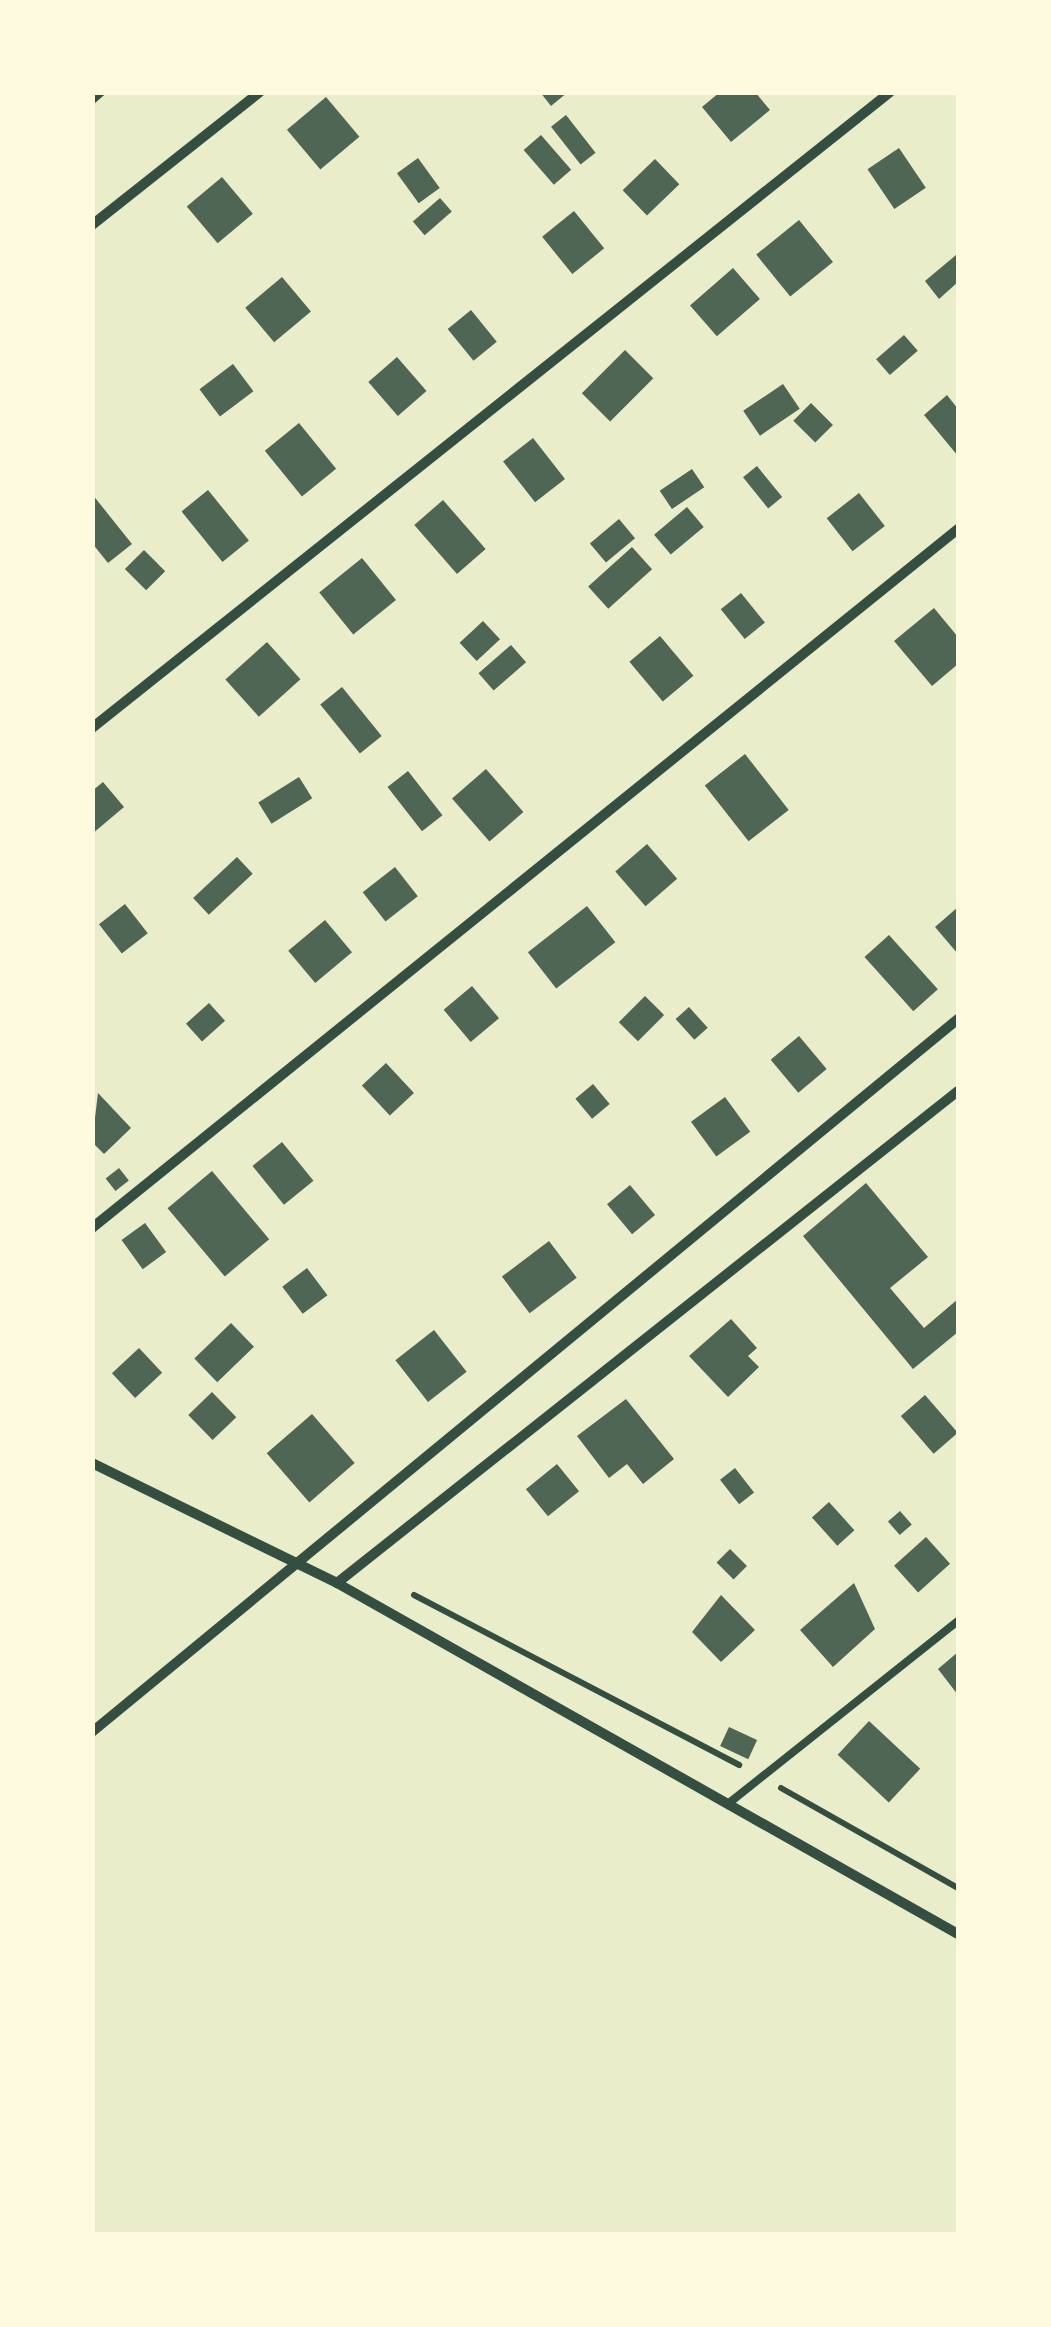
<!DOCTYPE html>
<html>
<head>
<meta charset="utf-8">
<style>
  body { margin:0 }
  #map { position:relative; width:1051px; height:2327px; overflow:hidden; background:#e9edc9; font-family:"DejaVu Sans",sans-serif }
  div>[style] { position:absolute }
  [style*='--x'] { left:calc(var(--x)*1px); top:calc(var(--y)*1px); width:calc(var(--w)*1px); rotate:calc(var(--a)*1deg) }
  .building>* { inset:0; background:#4f6655; transform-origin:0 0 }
  .path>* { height:6px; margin:-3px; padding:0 3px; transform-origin:3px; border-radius:3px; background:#344e41 }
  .service>* { height:8px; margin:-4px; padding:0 4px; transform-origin:4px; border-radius:4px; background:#344e41 }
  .minor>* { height:10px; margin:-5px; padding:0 5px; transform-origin:5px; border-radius:5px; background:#344e41 }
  span { translate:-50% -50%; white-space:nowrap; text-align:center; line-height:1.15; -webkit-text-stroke:10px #fefae0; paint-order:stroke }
  .frame { position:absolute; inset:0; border:95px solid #fefae0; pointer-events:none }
</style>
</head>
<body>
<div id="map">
  <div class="building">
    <div style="clip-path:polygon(540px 92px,568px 92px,551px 106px)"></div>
    <div style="clip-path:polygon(720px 92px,755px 92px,770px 110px,731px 142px,702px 107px)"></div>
    <div style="left:326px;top:97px;width:52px;height:51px;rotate:50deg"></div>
    <div style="left:566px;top:115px;width:48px;height:19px;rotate:52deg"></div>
    <div style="left:541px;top:135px;width:46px;height:23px;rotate:49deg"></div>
    <div style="left:899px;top:148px;width:48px;height:38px;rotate:56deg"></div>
    <div style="left:418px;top:158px;width:37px;height:26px;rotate:54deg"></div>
    <div style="left:655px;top:159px;width:35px;height:45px;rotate:46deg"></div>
    <div style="left:222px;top:177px;width:48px;height:46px;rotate:50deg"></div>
    <div style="left:440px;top:198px;width:18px;height:36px;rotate:49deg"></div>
    <div style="left:574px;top:211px;width:48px;height:41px;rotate:51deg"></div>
    <div style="left:799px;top:220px;width:54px;height:55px;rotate:51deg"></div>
    <div style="clip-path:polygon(956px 255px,958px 282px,939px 299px,925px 281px)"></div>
    <div style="left:733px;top:268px;width:41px;height:57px;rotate:49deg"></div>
    <div style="left:282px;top:277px;width:45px;height:48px;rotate:50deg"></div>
    <div style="left:471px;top:310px;width:41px;height:30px;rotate:51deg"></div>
    <div style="left:904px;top:335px;width:21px;height:37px;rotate:49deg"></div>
    <div style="left:625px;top:350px;width:40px;height:61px;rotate:45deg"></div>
    <div style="left:397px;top:357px;width:45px;height:38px;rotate:49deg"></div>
    <div style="left:233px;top:364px;width:34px;height:42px;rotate:53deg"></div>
    <div style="left:783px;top:384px;width:30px;height:48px;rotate:56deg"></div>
    <div style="clip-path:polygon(947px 395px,958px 409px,958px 456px,924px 415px)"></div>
    <div style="left:811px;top:403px;width:31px;height:25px;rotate:45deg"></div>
    <div style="left:299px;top:423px;width:59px;height:44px;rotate:51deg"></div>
    <div style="left:533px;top:438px;width:52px;height:38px;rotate:52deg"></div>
    <div style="left:757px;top:466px;width:40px;height:18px;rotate:51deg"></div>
    <div style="left:692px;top:469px;width:22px;height:39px;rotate:56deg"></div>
    <div style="left:208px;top:490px;width:65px;height:34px;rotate:51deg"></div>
    <div style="left:859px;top:493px;width:42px;height:41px;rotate:52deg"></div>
    <div style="clip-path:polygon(92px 494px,132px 544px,108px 563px,92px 543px)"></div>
    <div style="left:443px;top:500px;width:65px;height:38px;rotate:49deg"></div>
    <div style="left:687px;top:507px;width:26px;height:43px;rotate:50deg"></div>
    <div style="left:619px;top:519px;width:25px;height:38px;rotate:50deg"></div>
    <div style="left:632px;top:547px;width:30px;height:59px;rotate:48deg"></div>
    <div style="left:144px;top:550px;width:30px;height:27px;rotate:45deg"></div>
    <div style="left:362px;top:558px;width:54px;height:55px;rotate:51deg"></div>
    <div style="left:741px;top:593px;width:38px;height:26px;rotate:51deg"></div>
    <div style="clip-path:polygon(934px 608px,958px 637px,958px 664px,932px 686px,894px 641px)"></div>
    <div style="left:483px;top:621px;width:25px;height:32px;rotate:47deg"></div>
    <div style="left:660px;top:636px;width:52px;height:40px;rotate:50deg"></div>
    <div style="left:267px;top:642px;width:50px;height:56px;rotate:48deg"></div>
    <div style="left:511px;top:645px;width:23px;height:43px;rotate:49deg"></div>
    <div style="left:342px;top:687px;width:63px;height:28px;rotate:51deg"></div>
    <div style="left:745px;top:754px;width:71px;height:51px;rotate:52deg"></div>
    <div style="left:486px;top:769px;width:57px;height:45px;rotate:49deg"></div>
    <div style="left:408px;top:771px;width:56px;height:26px;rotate:52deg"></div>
    <div style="left:299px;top:777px;width:25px;height:48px;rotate:58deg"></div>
    <div style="clip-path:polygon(103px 782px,124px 807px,92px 834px,92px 791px)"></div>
    <div style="left:647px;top:844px;width:46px;height:42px;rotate:49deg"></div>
    <div style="left:237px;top:857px;width:23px;height:60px;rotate:47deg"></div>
    <div style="left:395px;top:867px;width:37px;height:41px;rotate:52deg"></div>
    <div style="left:125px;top:904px;width:37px;height:33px;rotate:52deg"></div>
    <div style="left:587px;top:906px;width:46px;height:75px;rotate:52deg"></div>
    <div style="clip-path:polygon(958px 907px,958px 954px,935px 927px)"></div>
    <div style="left:325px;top:920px;width:42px;height:48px;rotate:50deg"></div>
    <div style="left:889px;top:935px;width:73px;height:33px;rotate:48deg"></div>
    <div style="left:472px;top:986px;width:42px;height:37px;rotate:50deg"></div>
    <div style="left:645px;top:996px;width:27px;height:37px;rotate:45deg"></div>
    <div style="left:209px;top:1003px;width:24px;height:31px;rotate:48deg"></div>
    <div style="left:689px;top:1007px;width:28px;height:18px;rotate:48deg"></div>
    <div style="left:799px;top:1036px;width:43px;height:37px;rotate:50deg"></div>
    <div style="left:386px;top:1063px;width:41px;height:33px;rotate:47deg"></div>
    <div style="left:593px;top:1084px;width:26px;height:23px;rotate:50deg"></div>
    <div style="clip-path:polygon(98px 1093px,131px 1128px,104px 1154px,92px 1142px)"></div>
    <div style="left:725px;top:1097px;width:43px;height:42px;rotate:54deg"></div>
    <div style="left:282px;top:1142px;width:50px;height:38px;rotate:51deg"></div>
    <div style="left:119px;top:1168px;width:16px;height:17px;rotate:52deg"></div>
    <div style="left:212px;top:1171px;width:89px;height:58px;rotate:50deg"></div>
    <div style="clip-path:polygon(866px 1183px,928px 1257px,890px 1288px,924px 1328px,958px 1299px,958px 1332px,913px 1369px,803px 1236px)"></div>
    <div style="left:630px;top:1185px;width:39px;height:30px;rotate:50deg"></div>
    <div style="left:145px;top:1223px;width:36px;height:29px;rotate:54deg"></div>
    <div style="left:549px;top:1241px;width:46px;height:59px;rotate:53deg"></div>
    <div style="left:307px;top:1268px;width:34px;height:31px;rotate:53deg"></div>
    <div style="clip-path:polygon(731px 1319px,757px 1348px,748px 1356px,759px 1367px,728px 1397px,689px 1356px)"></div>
    <div style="left:231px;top:1323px;width:33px;height:51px;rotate:46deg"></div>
    <div style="left:434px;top:1330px;width:53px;height:49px;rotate:52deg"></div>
    <div style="left:139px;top:1348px;width:34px;height:37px;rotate:47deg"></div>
    <div style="left:212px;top:1392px;width:35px;height:33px;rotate:46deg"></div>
    <div style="left:925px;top:1395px;width:50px;height:32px;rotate:49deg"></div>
    <div style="clip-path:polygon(626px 1399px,674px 1459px,643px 1484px,627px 1464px,609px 1478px,577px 1436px)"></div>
    <div style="left:312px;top:1414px;width:65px;height:60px;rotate:49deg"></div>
    <div style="left:557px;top:1464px;width:35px;height:40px;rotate:51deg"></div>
    <div style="left:735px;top:1468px;width:31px;height:19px;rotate:52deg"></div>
    <div style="left:829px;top:1502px;width:38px;height:23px;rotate:48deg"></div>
    <div style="left:900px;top:1511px;width:18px;height:16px;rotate:49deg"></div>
    <div style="left:926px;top:1537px;width:36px;height:43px;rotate:48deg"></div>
    <div style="left:730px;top:1549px;width:24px;height:19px;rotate:45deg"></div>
    <div style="clip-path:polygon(854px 1583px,875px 1629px,833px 1667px,800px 1630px)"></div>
    <div style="clip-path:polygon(721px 1595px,755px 1630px,721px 1662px,692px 1632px)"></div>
    <div style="clip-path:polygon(958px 1652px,958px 1695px,938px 1669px)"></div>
    <div style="left:869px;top:1721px;width:70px;height:46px;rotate:43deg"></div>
    <div style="left:729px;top:1727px;width:31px;height:21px;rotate:25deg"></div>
  </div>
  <div class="path">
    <div style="--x:414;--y:1595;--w:367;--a:27.6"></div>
    <div style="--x:781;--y:1788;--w:203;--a:29.5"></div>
  </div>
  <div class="service">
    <div style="--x:729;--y:1803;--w:293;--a:-38.5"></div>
  </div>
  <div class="minor">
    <div style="--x:92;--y:99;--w:11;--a:-41"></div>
    <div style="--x:92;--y:225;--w:214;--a:-38.4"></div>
    <div style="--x:92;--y:728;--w:1020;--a:-38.55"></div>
    <div style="--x:92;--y:1228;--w:1113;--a:-38.91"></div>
    <div style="--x:92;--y:1463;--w:273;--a:26.1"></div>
    <div style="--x:337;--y:1583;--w:713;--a:29.48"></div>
    <div style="--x:337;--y:1583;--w:792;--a:-38.39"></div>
    <div style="--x:92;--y:1732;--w:1122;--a:-39.47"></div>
  </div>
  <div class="frame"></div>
</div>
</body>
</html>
